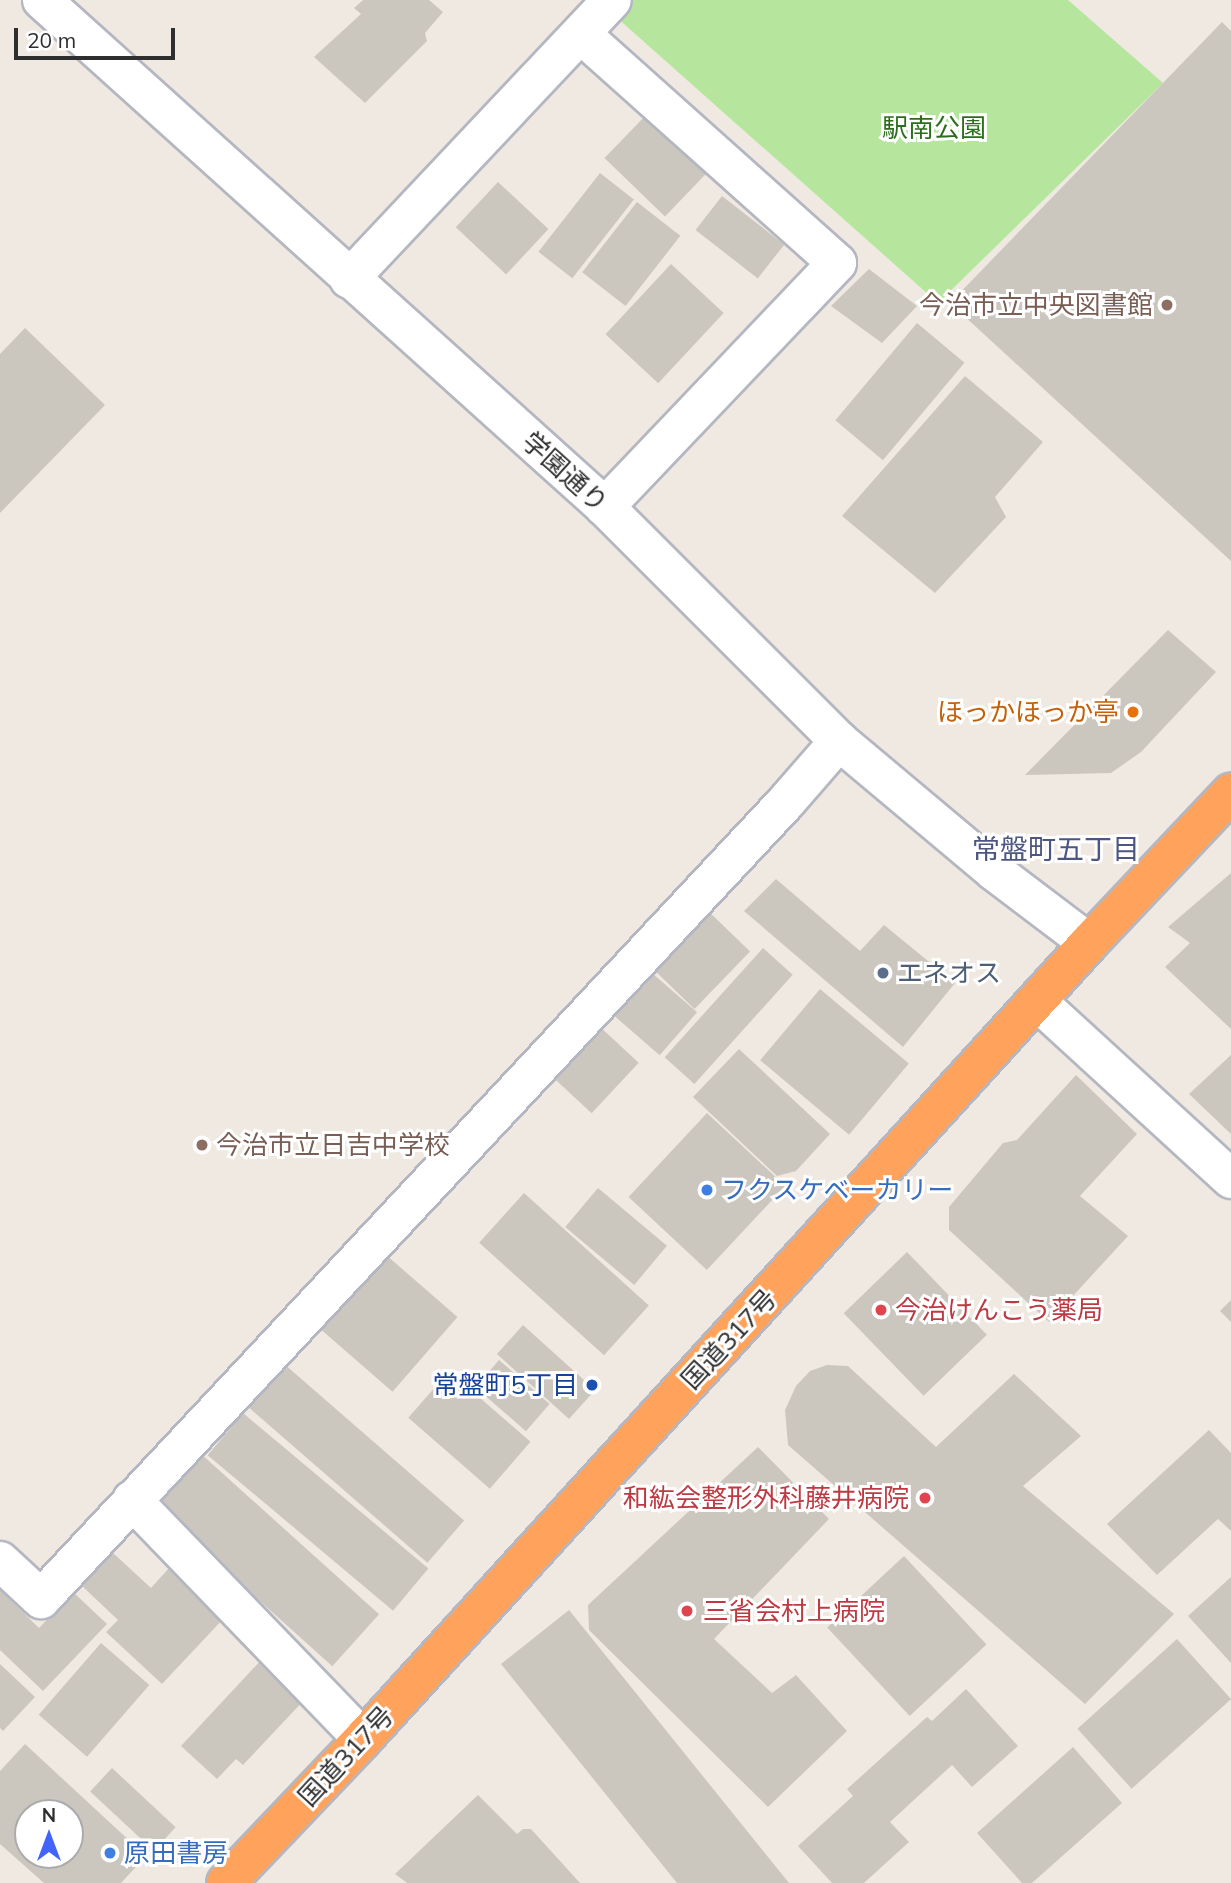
<!DOCTYPE html>
<html>
<head>
<meta charset="utf-8">
<style>
  body { margin:0 }
  #map { position:relative; width:1231px; height:1883px; overflow:hidden; background:#efe9e1; font-family:Mulish,"Noto Sans JP",sans-serif }
  div>[style] { position:absolute }
  [style*='--x'] { left:calc(var(--x)*1px); top:calc(var(--y)*1px); width:calc(var(--w)*1px); rotate:calc(var(--a)*1deg) }
  .green>* { inset:0; background:#b6e59e }
  .building>* { inset:0; background:#cbc7bf; transform-origin:0 0 }
  .roads { filter:drop-shadow(2px 0 #b4b7c1) drop-shadow(-2px 0 #b4b7c1) drop-shadow(0 2px #b4b7c1) drop-shadow(0 -2px #b4b7c1) }
  .street>* { height:38px; margin:-19px; padding:0 19px; transform-origin:19px; border-radius:19px; background:#fff }
  .secondary>* { height:38px; margin:-19px; padding:0 19px; transform-origin:19px; border-radius:19px; background:#fff }
  .highway>* { height:38px; margin:-19px; padding:0 19px; transform-origin:19px; border-radius:19px; background:#ffa35c }
  .dots>* { width:19px; height:19px; translate:-50% -50%; box-sizing:border-box; border:4px solid #fff; border-radius:50% }
  span { translate:-50% -50%; white-space:nowrap; text-align:center; line-height:1.15; -webkit-text-stroke:6px #fff; paint-order:stroke }
  .park-label { font-size:26px; color:#2c6e1b }
  .education-label { font-size:26px; color:#785e54 }
  .right { translate:-100% -50%; text-align:right }
  .left { translate:0 -50%; text-align:left }
  .street-label { font-size:26px; color:#2e2e2e }
  .food-label { font-size:26px; color:#c56008 }
  .service-label { font-size:26px; color:#4e5e75 }
  .shop-label { font-size:26px; color:#366cbe }
  .health-label { font-size:26px; color:#be3a42 }
  .transit-label { font-size:26px; color:#164399 }
  .neighbourhood-label { font-size:28px; color:#4d5680 }
  .north { position:absolute; left:14px; top:1799px; width:70px; height:70px; box-sizing:border-box; background:#fff; border:2px solid #ababab; border-radius:50%; rotate:0deg; font-size:19px; font-weight:700; line-height:28px; text-align:center; color:#2e2e2e }
  .north::after { content:''; display:block; margin:auto; width:24px; height:32px; background:#4264fb; clip-path:polygon(50% 0,100% 100%,50% 72%,0 100%) }
  .scale { position:absolute; left:14px; top:28px; width:161px; height:32px; box-sizing:border-box; border:4px solid #2e2e2e; border-top:0; padding-left:9px; font-size:21px; line-height:24px; white-space:nowrap; color:#2e2e2e; -webkit-text-stroke:5px #fff; paint-order:stroke }
</style>
</head>
<body>
<div id="map">
  <div class="green">
    <div style="clip-path:polygon(629px 0,1068px 0,1163px 83px,938px 303px,615px 16px)"></div>
  </div>
  <div class="building">
    <div style="clip-path:polygon(363px 0,429px 0,443px 12px,425px 33px,427px 41px,365px 103px,314px 57px,361px 14px,354px 8px)"></div>
    <div style="clip-path:polygon(1222px 22px,1231px 31px,1231px 561px,950px 303px)"></div>
    <div style="left:649px;top:112px;width:84px;height:64px;rotate:44deg"></div>
    <div style="left:600px;top:173px;width:43px;height:100px;rotate:38deg"></div>
    <div style="left:498px;top:182px;width:69px;height:62px;rotate:43deg"></div>
    <div style="left:722px;top:196px;width:79px;height:43px;rotate:38deg"></div>
    <div style="left:637px;top:202px;width:55px;height:89px;rotate:38deg"></div>
    <div style="left:671px;top:264px;width:72px;height:96px;rotate:43deg"></div>
    <div style="clip-path:polygon(869px 269px,917px 306px,882px 343px,831px 306px)"></div>
    <div style="left:917px;top:323px;width:62px;height:127px;rotate:40deg"></div>
    <div style="clip-path:polygon(25px 328px,105px 405px,0 513px,0 354px)"></div>
    <div style="clip-path:polygon(965px 376px,1043px 442px,995px 497px,1006px 517px,935px 593px,842px 516px)"></div>
    <div style="clip-path:polygon(1168px 630px,1216px 672px,1141px 752px,1111px 773px,1025px 775px)"></div>
    <div style="clip-path:polygon(1231px 873px,1231px 1029px,1165px 967px,1190px 943px,1168px 927px)"></div>
    <div style="clip-path:polygon(776px 879px,860px 951px,884px 925px,955px 983px,903px 1047px,744px 911px)"></div>
    <div style="left:704px;top:907px;width:64px;height:80px;rotate:44deg"></div>
    <div style="left:763px;top:948px;width:40px;height:147px;rotate:42deg"></div>
    <div style="left:645px;top:967px;width:69px;height:57px;rotate:41deg"></div>
    <div style="left:820px;top:989px;width:116px;height:93px;rotate:40deg"></div>
    <div style="left:597px;top:1024px;width:57px;height:69px;rotate:43deg"></div>
    <div style="clip-path:polygon(739px 1049px,830px 1134px,796px 1171px,777px 1176px,693px 1097px)"></div>
    <div style="clip-path:polygon(1231px 1055px,1231px 1134px,1189px 1094px)"></div>
    <div style="clip-path:polygon(1076px 1075px,1137px 1134px,1080px 1196px,1128px 1236px,1049px 1322px,949px 1230px,949px 1207px,1003px 1143px,1017px 1140px)"></div>
    <div style="left:707px;top:1113px;width:107px;height:115px;rotate:43deg"></div>
    <div style="left:598px;top:1188px;width:90px;height:51px;rotate:40deg"></div>
    <div style="left:524px;top:1193px;width:168px;height:67px;rotate:42deg"></div>
    <div style="left:907px;top:1252px;width:115px;height:88px;rotate:46deg"></div>
    <div style="left:385px;top:1254px;width:96px;height:99px;rotate:41deg"></div>
    <div style="clip-path:polygon(1231px 1300px,1231px 1322px,1220px 1311px)"></div>
    <div style="left:523px;top:1325px;width:97px;height:39px;rotate:42deg"></div>
    <div style="left:499px;top:1360px;width:67px;height:36px;rotate:41deg"></div>
    <div style="left:283px;top:1363px;width:240px;height:56px;rotate:41deg"></div>
    <div style="clip-path:polygon(827px 1365px,848px 1366px,936px 1447px,1014px 1374px,1081px 1436px,1023px 1486px,1174px 1614px,1085px 1704px,788px 1445px,785px 1410px,796px 1386px,810px 1371px)"></div>
    <div style="left:449px;top:1371px;width:108px;height:62px;rotate:41deg"></div>
    <div style="left:243px;top:1413px;width:242px;height:55px;rotate:40deg"></div>
    <div style="clip-path:polygon(1209px 1430px,1231px 1453px,1231px 1531px,1218px 1519px,1157px 1575px,1107px 1524px)"></div>
    <div style="clip-path:polygon(758px 1447px,829px 1519px,714px 1639px,772px 1693px,796px 1675px,847px 1731px,768px 1807px,589px 1630px,588px 1605px)"></div>
    <div style="left:200px;top:1453px;width:241px;height:70px;rotate:42deg"></div>
    <div style="clip-path:polygon(112px 1552px,151px 1588px,169px 1568px,224px 1618px,162px 1684px,106px 1632px,118px 1620px,81px 1585px)"></div>
    <div style="left:904px;top:1556px;width:121px;height:105px;rotate:47deg"></div>
    <div style="clip-path:polygon(1231px 1577px,1231px 1663px,1188px 1616px)"></div>
    <div style="clip-path:polygon(0 1590px,39px 1628px,73px 1592px,107px 1624px,43px 1691px,0 1650px)"></div>
    <div style="clip-path:polygon(569px 1610px,789px 1883px,677px 1883px,501px 1664px)"></div>
    <div style="left:1177px;top:1639px;width:81px;height:134px;rotate:48deg"></div>
    <div style="left:101px;top:1643px;width:64px;height:95px;rotate:41deg"></div>
    <div style="clip-path:polygon(264px 1657px,307px 1697px,243px 1765px,236px 1759px,217px 1779px,181px 1746px)"></div>
    <div style="clip-path:polygon(0 1664px,35px 1697px,3px 1731px,0 1728px)"></div>
    <div style="clip-path:polygon(966px 1689px,1018px 1746px,972px 1787px,952px 1765px,890px 1822px,909px 1842px,864px 1883px,832px 1883px,798px 1846px,853px 1796px,847px 1789px,927px 1717px,932px 1721px)"></div>
    <div style="clip-path:polygon(evenodd,25px 1744px,146px 1856px,121px 1883px,44px 1883px,0 1844px,0 1771px,25px 1744px,28px 1813px,70px 1813px,70px 1855px,28px 1855px,28px 1813px)"></div>
    <div style="clip-path:polygon(1073px 1747px,1122px 1803px,1032px 1883px,1022px 1883px,977px 1833px)"></div>
    <div style="left:112px;top:1768px;width:87px;height:32px;rotate:43deg"></div>
    <div style="clip-path:polygon(478px 1795px,517px 1834px,523px 1829px,531px 1829px,580px 1883px,407px 1883px,395px 1874px)"></div>
  </div>
  <div class="roads">
    <div class="street">
      <div style="--x:582;--y:35;--w:342;--a:41.8"></div>
      <div style="--x:837;--y:263;--w:337;--a:133.6"></div>
      <div style="--x:349;--y:279;--w:383;--a:-46.7"></div>
      <div style="--x:1038;--y:1002;--w:262;--a:42.5"></div>
      <div style="--x:132;--y:1500;--w:332;--a:46"></div>
      <div style="--x:0;--y:1561;--w:56;--a:42.8"></div>
      <div style="--x:41;--y:1599;--w:1091;--a:-46.93"></div>
      <div style="--x:786;--y:802;--w:81;--a:-49"></div>
    </div>
    <div class="secondary">
      <div style="--x:42;--y:0;--w:758;--a:42"></div>
      <div style="--x:605;--y:507;--w:331;--a:45"></div>
      <div style="--x:839;--y:741;--w:202;--a:40"></div>
      <div style="--x:994;--y:871;--w:119;--a:37.2"></div>
    </div>
    <div class="highway">
      <div style="--x:226;--y:1883;--w:199;--a:-46.4"></div>
      <div style="--x:363;--y:1739;--w:1077;--a:-47.63"></div>
      <div style="--x:1089;--y:943;--w:207;--a:-46.6"></div>
    </div>
  </div>
  <div class="dots">
    <div style="left:1167px;top:305px;background:#8d6e63"></div>
    <div style="left:1133px;top:712px;background:#e8710a"></div>
    <div style="left:883px;top:973px;background:#5c6f8a"></div>
    <div style="left:202px;top:1145px;background:#8d6e63"></div>
    <div style="left:707px;top:1190px;background:#3f7fe0"></div>
    <div style="left:881px;top:1310px;background:#e0444e"></div>
    <div style="left:592px;top:1385px;background:#1a4fb4"></div>
    <div style="left:925px;top:1498px;background:#e0444e"></div>
    <div style="left:687px;top:1611px;background:#e0444e"></div>
    <div style="left:110px;top:1853px;background:#3f7fe0"></div>
  </div>
  <div class="park-label">
    <span style="left:934px;top:128px">駅南公園</span>
  </div>
  <div class="education-label">
    <span class="right" style="left:1153px;top:305px">今治市立中央図書館</span>
    <span class="left" style="left:216px;top:1145px">今治市立日吉中学校</span>
  </div>
  <div class="street-label">
    <span style="left:565px;top:472px;rotate:42deg">学園通り</span>
    <span style="left:729px;top:1339px;rotate:-47deg">国道317号</span>
    <span style="left:346px;top:1756px;rotate:-47deg">国道317号</span>
  </div>
  <div class="food-label">
    <span class="right" style="left:1119px;top:712px">ほっかほっか亭</span>
  </div>
  <div class="service-label">
    <span class="left" style="left:897px;top:973px">エネオス</span>
  </div>
  <div class="shop-label">
    <span class="left" style="left:721px;top:1190px">フクスケベーカリー</span>
    <span class="left" style="left:124px;top:1853px">原田書房</span>
  </div>
  <div class="health-label">
    <span class="left" style="left:895px;top:1310px">今治けんこう薬局</span>
    <span class="right" style="left:909px;top:1498px">和紘会整形外科藤井病院</span>
    <span class="left" style="left:703px;top:1611px">三省会村上病院</span>
  </div>
  <div class="transit-label">
    <span class="right" style="left:578px;top:1385px">常盤町5丁目</span>
  </div>
  <div class="neighbourhood-label">
    <span style="left:1056px;top:849px">常盤町五丁目</span>
  </div>
  <div class="north">N</div>
  <div class="scale">20 m</div>
</div>
</body>
</html>
